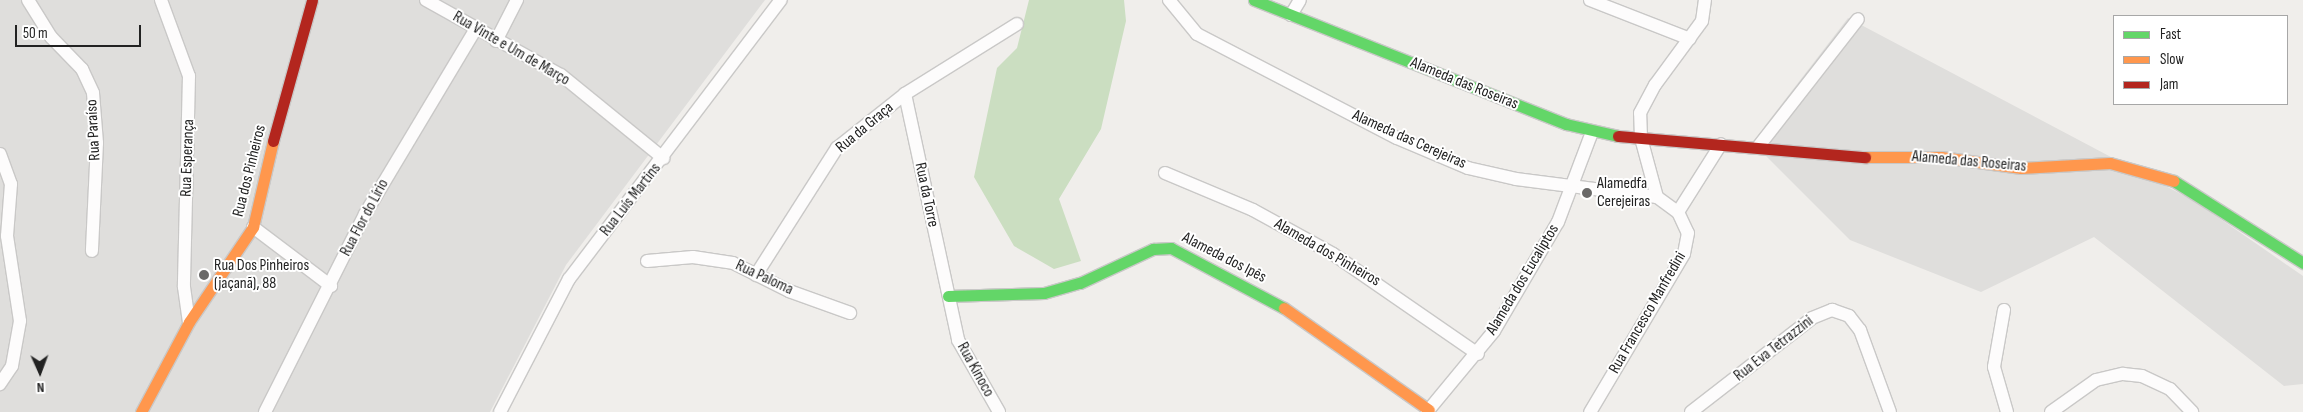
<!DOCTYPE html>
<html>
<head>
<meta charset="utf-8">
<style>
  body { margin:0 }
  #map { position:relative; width:2303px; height:412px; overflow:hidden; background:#f0eeeb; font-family:"Sofia Sans Condensed",sans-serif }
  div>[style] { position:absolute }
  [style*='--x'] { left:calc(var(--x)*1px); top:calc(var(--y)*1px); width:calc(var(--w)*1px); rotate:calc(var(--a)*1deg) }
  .residential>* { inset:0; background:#dfdedc }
  .forest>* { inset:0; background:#cbdec1 }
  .roads { filter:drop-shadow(1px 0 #c9c8c7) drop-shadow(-1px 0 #c9c8c7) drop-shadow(0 1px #c9c8c7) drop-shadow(0 -1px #c9c8c7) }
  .street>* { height:12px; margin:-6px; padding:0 6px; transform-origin:6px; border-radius:6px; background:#fdfcfc }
  .fast>* { height:11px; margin:-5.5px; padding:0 5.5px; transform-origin:5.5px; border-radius:5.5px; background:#63d668 }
  .slow>* { height:11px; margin:-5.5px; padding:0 5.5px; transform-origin:5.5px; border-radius:5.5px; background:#ff974d }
  .jam>* { height:11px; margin:-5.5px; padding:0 5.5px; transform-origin:5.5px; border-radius:5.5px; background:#b3261e }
  .dots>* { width:14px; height:14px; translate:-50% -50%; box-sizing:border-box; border:2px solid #fff; border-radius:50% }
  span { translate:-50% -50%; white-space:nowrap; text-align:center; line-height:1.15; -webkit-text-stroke:4px #fff; paint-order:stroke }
  .street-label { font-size:16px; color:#222 }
  .poi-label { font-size:16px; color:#222 }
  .left { translate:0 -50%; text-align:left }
  .legend { position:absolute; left:2113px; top:15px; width:175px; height:90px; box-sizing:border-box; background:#fff; border:1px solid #a7a7a7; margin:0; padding:6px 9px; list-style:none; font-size:15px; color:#222 }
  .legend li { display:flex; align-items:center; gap:10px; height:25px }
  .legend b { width:25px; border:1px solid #a7a7a7 }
  .north { position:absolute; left:15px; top:347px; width:50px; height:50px; -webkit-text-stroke:4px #fff; paint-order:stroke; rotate:178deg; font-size:14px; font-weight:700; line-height:20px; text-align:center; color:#222 }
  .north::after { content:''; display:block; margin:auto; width:18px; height:22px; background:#222; clip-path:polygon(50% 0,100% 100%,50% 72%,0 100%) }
  .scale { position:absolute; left:15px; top:25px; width:126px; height:22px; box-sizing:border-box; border:2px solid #222; border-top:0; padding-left:6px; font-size:15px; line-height:18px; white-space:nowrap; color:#222; -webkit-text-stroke:4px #fff; paint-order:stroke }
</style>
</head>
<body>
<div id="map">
  <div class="residential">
    <div style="clip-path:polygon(0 0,765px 0,566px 265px,490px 412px,0 412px)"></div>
    <div style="clip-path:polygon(1848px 18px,2196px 202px,2303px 276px,2303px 384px,2284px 386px,2094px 237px,1981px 292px,1850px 240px,1758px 148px,1764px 127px)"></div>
  </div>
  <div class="forest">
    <div style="clip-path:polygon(1029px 0,1124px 0,1126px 21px,1101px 129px,1059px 199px,1081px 261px,1054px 269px,1014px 246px,974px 177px,997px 68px,1017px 48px)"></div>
  </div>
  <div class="roads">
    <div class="street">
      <div style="--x:28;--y:0;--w:44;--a:58.1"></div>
      <div style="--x:51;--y:37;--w:45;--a:45.9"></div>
      <div style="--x:82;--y:69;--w:26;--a:65"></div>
      <div style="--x:93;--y:93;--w:50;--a:85.4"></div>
      <div style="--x:97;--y:143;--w:108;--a:92.7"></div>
      <div style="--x:161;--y:0;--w:81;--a:69.8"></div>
      <div style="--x:189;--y:76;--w:211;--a:91.4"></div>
      <div style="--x:184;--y:287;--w:35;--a:82"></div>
      <div style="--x:426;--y:0;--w:154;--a:29.1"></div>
      <div style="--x:561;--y:75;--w:132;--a:39.1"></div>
      <div style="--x:1169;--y:0;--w:44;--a:50.5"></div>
      <div style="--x:1197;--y:34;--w:225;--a:27.5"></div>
      <div style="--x:1397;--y:138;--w:77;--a:22.9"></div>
      <div style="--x:1468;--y:168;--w:49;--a:12.9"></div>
      <div style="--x:1516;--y:179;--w:142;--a:7.3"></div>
      <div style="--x:1657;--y:197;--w:26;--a:36"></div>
      <div style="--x:1678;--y:212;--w:23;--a:65"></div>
      <div style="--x:1688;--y:233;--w:21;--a:101"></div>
      <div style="--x:1684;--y:254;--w:184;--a:120.7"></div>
      <div style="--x:1590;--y:0;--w:107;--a:21.3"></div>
      <div style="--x:1291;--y:15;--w:17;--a:-59"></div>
      <div style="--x:496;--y:41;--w:46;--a:-62.9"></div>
      <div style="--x:905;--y:94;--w:252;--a:77.8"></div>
      <div style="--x:958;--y:340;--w:83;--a:60.3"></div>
      <div style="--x:1758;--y:147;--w:162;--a:-52"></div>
      <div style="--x:0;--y:154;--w:32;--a:70"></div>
      <div style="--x:11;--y:184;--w:52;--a:94.4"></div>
      <div style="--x:7;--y:236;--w:86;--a:81.3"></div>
      <div style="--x:20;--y:321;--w:46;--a:100.1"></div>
      <div style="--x:12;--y:366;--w:22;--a:124"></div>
      <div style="--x:1165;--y:173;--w:95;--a:22.8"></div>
      <div style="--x:1253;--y:210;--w:91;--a:28.8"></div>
      <div style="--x:1333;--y:254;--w:176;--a:34.6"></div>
      <div style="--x:1657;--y:197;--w:61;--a:-105.2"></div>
      <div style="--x:1641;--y:138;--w:25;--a:-92"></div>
      <div style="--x:1640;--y:113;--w:32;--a:-62"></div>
      <div style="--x:1655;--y:85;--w:79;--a:-53.7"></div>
      <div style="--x:1702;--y:21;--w:21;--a:-82"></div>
      <div style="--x:1678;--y:212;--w:80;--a:-57.7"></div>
      <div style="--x:253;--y:227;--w:98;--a:37.1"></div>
      <div style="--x:647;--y:261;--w:46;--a:-5"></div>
      <div style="--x:693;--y:257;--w:40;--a:8.5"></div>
      <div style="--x:733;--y:263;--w:63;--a:26.6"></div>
      <div style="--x:789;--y:291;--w:65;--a:19.8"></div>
      <div style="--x:756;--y:275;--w:151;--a:-57.5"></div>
      <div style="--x:837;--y:148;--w:87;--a:-38.5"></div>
      <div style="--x:905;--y:94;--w:132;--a:-32"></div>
      <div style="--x:2004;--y:310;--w:58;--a:100"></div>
      <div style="--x:1994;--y:367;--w:47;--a:73.9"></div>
      <div style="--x:265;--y:412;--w:222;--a:-63.2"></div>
      <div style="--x:365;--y:214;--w:214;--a:-59.1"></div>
      <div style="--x:500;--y:412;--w:150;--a:-62.6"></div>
      <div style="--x:569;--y:279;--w:350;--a:-52.8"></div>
      <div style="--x:1427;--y:412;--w:105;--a:-50.4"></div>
      <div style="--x:1494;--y:331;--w:126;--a:-59.6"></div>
      <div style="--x:1558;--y:222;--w:96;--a:-69.3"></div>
      <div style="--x:1691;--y:412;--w:153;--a:-37.8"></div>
      <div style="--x:1812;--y:318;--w:22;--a:-22"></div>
      <div style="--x:1832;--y:310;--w:18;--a:19"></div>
      <div style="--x:1849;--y:316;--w:18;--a:52"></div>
      <div style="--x:1860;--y:330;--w:87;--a:69.9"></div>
      <div style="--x:2051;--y:412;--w:55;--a:-35.4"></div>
      <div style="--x:2096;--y:380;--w:28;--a:-13"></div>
      <div style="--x:2123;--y:374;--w:19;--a:6"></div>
      <div style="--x:2142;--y:376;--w:31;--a:25"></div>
      <div style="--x:2170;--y:389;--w:32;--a:46"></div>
    </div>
    <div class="fast">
      <div style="--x:1254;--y:0;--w:336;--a:21.7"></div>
      <div style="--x:1566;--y:124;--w:53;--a:13"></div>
      <div style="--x:2174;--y:181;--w:153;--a:32.4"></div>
      <div style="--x:948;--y:296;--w:96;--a:-1.8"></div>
      <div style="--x:1044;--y:293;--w:37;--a:-16"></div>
      <div style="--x:1080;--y:283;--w:81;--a:-25"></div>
      <div style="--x:1153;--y:249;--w:18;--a:-3"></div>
      <div style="--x:1171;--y:248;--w:128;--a:28"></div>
    </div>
    <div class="slow">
      <div style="--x:1865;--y:157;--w:76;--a:0"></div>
      <div style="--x:1941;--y:157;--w:81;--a:7.8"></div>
      <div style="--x:2021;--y:168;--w:89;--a:-3.2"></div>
      <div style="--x:2110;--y:163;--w:66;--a:15.7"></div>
      <div style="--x:1284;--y:308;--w:177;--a:35.1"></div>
      <div style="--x:141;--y:412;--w:102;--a:-61.9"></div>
      <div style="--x:189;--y:322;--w:115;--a:-56"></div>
      <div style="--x:253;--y:227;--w:88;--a:-76.9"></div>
    </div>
    <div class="jam">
      <div style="--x:1618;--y:136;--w:248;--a:4.9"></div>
      <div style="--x:273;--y:141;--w:146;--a:-74.5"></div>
    </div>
  </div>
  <div class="dots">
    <div style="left:1587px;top:193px;background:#6a6968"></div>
    <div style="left:204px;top:275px;background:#6a6968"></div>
  </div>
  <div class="street-label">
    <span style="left:511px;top:49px;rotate:30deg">Rua Vinte e Um de Março</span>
    <span style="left:1464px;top:84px;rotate:22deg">Alameda das Roseiras</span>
    <span style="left:865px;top:128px;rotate:-40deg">Rua da Graça</span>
    <span style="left:94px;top:130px;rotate:-93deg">Rua Paraíso</span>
    <span style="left:1409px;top:140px;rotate:24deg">Alameda das Cerejeiras</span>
    <span style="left:188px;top:158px;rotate:-88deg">Rua Esperança</span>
    <span style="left:1969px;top:162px;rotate:5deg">Alameda das Roseiras</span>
    <span style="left:250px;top:171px;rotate:-76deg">Rua dos Pinheiros</span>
    <span style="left:926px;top:195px;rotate:78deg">Rua da Torre</span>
    <span style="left:631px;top:200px;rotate:-52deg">Rua Luís Martins</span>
    <span style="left:365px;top:218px;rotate:-62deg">Rua Flor do Lírio</span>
    <span style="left:1327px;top:253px;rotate:30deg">Alameda dos Pinheiros</span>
    <span style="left:1224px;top:258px;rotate:27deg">Alameda dos Ipês</span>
    <span style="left:764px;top:278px;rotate:25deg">Rua Paloma</span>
    <span style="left:1523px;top:280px;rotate:-59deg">Alameda dos Eucaliptos</span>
    <span style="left:1648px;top:313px;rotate:-60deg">Rua Francesco Manfredini</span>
    <span style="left:1774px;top:349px;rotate:-38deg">Rua Eva Tetrazzini</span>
    <span style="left:975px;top:370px;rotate:61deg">Rua Kinoco</span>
  </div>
  <div class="poi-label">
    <span class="left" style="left:1597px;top:193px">Alamedfa<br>Cerejeiras</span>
    <span class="left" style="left:214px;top:275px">Rua Dos Pinheiros<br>(jaçanã), 88</span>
  </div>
  <ul class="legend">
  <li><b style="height:6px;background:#63d668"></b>Fast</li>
  <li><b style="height:6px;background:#ff974d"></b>Slow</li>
  <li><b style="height:6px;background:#b3261e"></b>Jam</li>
  </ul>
  <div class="north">N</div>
  <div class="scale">50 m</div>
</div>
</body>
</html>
